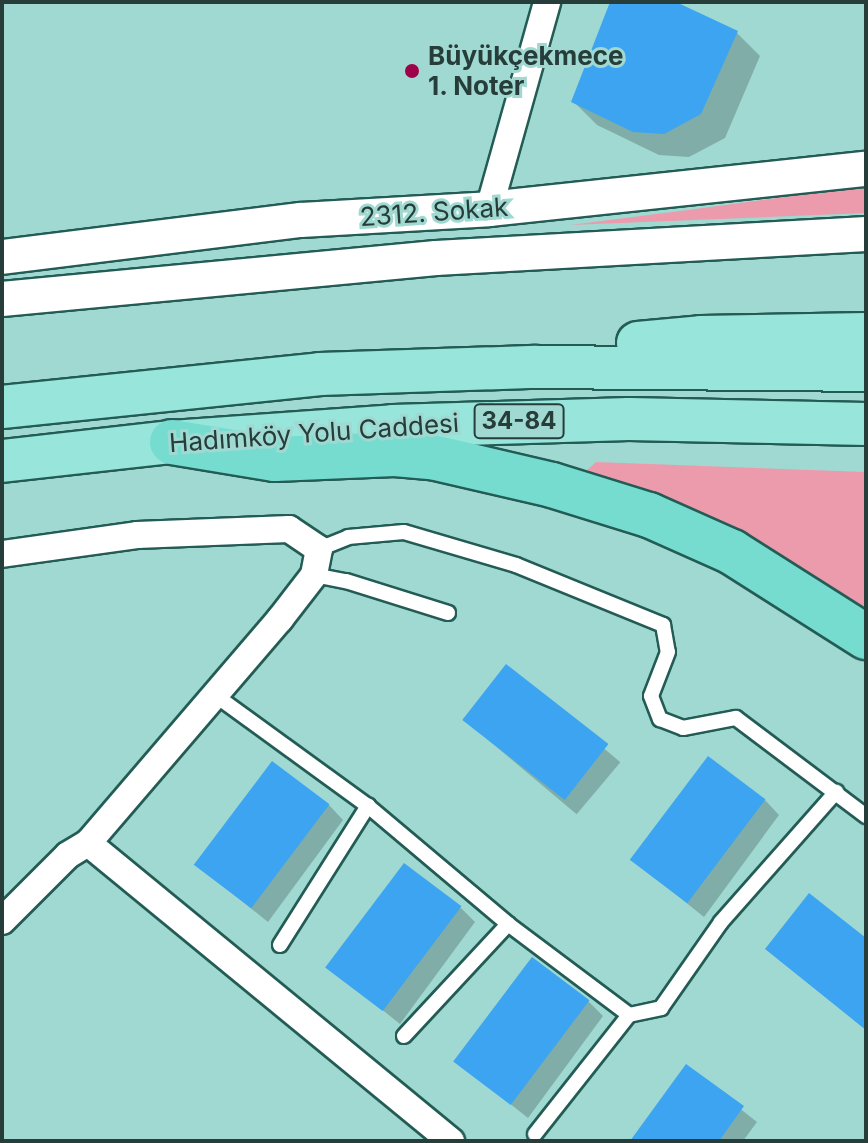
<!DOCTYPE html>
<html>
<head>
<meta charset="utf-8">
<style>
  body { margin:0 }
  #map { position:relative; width:868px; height:1143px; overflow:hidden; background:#a0d9d1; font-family:Inter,sans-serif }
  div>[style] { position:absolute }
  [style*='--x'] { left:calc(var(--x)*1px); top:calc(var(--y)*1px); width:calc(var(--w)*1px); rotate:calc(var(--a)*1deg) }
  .green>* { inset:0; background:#ec9bad }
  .shadow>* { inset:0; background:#0003; transform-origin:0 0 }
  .building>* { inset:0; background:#3ca4f1; transform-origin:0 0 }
  .roads { filter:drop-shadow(2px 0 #235c55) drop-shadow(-2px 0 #235c55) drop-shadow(0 2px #235c55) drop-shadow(0 -2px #235c55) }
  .service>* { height:14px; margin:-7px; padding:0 7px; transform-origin:7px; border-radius:7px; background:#fff }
  .minor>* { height:26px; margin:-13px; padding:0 13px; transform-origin:13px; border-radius:13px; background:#fff }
  .tertiary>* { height:34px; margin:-17px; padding:0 17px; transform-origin:17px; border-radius:17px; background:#fff }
  .primary>* { height:42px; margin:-21px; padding:0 21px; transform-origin:21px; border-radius:21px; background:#98e5dc }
  .trunk>* { height:44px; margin:-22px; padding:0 22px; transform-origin:22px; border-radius:22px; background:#76dcd0 }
  .dots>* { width:22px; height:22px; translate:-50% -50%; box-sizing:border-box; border:4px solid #a0d9d1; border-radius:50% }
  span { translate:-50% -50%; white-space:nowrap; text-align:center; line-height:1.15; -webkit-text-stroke:6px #a0d9d1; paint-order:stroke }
  .shield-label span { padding:2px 6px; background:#a0d9d1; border:2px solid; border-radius:6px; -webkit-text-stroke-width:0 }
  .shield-label { font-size:24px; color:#263d3a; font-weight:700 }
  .poi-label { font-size:26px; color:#263d3a; font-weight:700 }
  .left { translate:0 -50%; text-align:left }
  .street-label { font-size:26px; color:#263d3a }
  .frame { position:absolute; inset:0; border:4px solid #263d3a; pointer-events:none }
</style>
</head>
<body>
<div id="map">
  <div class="green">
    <div style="clip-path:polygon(866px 186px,866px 213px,570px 225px,688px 210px)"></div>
    <div style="clip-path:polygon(596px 462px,866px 472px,866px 613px,830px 586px,742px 535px,586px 471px)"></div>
  </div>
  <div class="shadow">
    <div style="clip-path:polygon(612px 2px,671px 2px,736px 32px,760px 56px,725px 138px,689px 157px,659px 155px,597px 125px,573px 101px)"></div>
    <div style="left:507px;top:667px;width:148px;height:68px;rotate:40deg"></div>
    <div style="clip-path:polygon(765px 800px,779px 815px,704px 917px,634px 861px)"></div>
    <div style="clip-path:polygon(329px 805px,343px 820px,268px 922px,198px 866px)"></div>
    <div style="clip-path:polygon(461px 908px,475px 922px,400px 1024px,330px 968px)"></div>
    <div style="clip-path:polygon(866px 941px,866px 1030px,767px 949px)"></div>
    <div style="clip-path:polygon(588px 1001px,603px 1016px,528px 1118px,458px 1062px)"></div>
    <div style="clip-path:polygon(687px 1067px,757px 1122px,743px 1141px,632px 1141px)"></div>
  </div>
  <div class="building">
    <div style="clip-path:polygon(610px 2px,676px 2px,738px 31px,701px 114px,664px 134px,633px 132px,571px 102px)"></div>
    <div style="left:506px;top:664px;width:130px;height:71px;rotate:38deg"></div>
    <div style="left:708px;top:756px;width:72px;height:130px;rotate:37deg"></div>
    <div style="left:272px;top:761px;width:72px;height:130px;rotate:37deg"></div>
    <div style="left:404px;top:863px;width:72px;height:131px;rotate:37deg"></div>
    <div style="clip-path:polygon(809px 893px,866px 938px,866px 1030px,765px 949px)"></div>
    <div style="left:532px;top:957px;width:72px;height:131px;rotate:37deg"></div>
    <div style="clip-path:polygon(686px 1064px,744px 1106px,719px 1141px,630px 1141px)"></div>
  </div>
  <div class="roads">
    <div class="service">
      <div style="--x:319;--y:549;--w:31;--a:-22"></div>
      <div style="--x:348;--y:537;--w:56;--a:-5.1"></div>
      <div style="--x:404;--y:532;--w:117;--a:16.4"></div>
      <div style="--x:516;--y:565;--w:159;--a:22.2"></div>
      <div style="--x:663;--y:625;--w:27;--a:80"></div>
      <div style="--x:668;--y:652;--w:47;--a:111.1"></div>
      <div style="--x:651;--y:696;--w:25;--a:69"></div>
      <div style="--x:660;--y:719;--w:25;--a:21"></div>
      <div style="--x:683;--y:728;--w:54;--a:-10.7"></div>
      <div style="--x:736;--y:718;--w:163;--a:37"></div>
      <div style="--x:314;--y:575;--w:33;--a:11"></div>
      <div style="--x:346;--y:581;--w:107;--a:17.4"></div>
      <div style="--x:215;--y:695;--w:189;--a:36"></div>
      <div style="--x:368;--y:806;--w:183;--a:40.1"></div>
      <div style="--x:508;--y:924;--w:151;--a:36.9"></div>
      <div style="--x:629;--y:1015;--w:33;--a:-12"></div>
      <div style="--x:661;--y:1008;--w:105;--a:-55.1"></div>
      <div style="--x:721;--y:922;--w:174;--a:-48.5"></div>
      <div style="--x:280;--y:945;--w:165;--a:-57.7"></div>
      <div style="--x:404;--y:1036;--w:153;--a:-47.1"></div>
      <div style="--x:535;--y:1134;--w:152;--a:-51.7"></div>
    </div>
    <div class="minor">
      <div style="--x:489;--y:209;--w:215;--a:-74.3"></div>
      <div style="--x:2;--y:554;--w:136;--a:-8"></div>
      <div style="--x:137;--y:535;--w:152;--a:-2.3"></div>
      <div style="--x:289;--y:529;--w:36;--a:34"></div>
      <div style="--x:319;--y:549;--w:26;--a:101"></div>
      <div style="--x:314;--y:575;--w:56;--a:127.7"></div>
      <div style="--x:280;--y:619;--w:295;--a:130.6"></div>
      <div style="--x:88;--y:843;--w:470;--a:39.4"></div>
      <div style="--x:2;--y:921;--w:93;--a:-45"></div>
      <div style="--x:68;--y:855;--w:23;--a:-31"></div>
    </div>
    <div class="tertiary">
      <div style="--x:2;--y:257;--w:301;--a:-7.1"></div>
      <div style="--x:301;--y:220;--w:188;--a:-3.3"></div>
      <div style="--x:489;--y:209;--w:379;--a:-6.1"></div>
      <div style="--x:2;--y:299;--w:436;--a:-5.4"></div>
      <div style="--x:436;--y:258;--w:431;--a:-3.2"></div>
    </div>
    <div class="primary">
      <div style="--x:638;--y:343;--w:63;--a:-5.4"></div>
      <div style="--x:701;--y:337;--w:165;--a:-1"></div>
      <div style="--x:2;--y:407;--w:320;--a:-5.9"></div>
      <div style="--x:320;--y:374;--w:216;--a:-1.9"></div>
      <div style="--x:536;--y:367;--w:330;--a:0.5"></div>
      <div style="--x:2;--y:461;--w:171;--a:-6.4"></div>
      <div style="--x:172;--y:442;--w:222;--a:-4.1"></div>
      <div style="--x:393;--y:426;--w:236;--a:-1.7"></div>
      <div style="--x:629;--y:419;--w:237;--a:1.2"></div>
    </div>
    <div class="trunk">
      <div style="--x:172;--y:442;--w:104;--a:9.4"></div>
      <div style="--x:275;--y:459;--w:120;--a:-2.4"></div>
      <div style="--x:395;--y:454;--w:37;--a:5"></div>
      <div style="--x:432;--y:457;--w:123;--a:13.1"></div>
      <div style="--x:552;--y:485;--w:102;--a:17.2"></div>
      <div style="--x:649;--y:515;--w:91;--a:24"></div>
      <div style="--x:732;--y:552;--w:159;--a:32.4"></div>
    </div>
  </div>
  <div class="dots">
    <div style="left:412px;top:71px;background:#9e0349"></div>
  </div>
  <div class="shield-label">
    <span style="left:519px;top:421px">34-84</span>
  </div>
  <div class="poi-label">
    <span class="left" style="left:428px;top:71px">Büyükçekmece<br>1. Noter</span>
  </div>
  <div class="street-label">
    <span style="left:434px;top:212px;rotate:-4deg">2312. Sokak</span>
    <span style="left:314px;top:433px;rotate:-4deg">Hadımköy Yolu Caddesi</span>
  </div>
  <div class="frame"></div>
</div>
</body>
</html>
